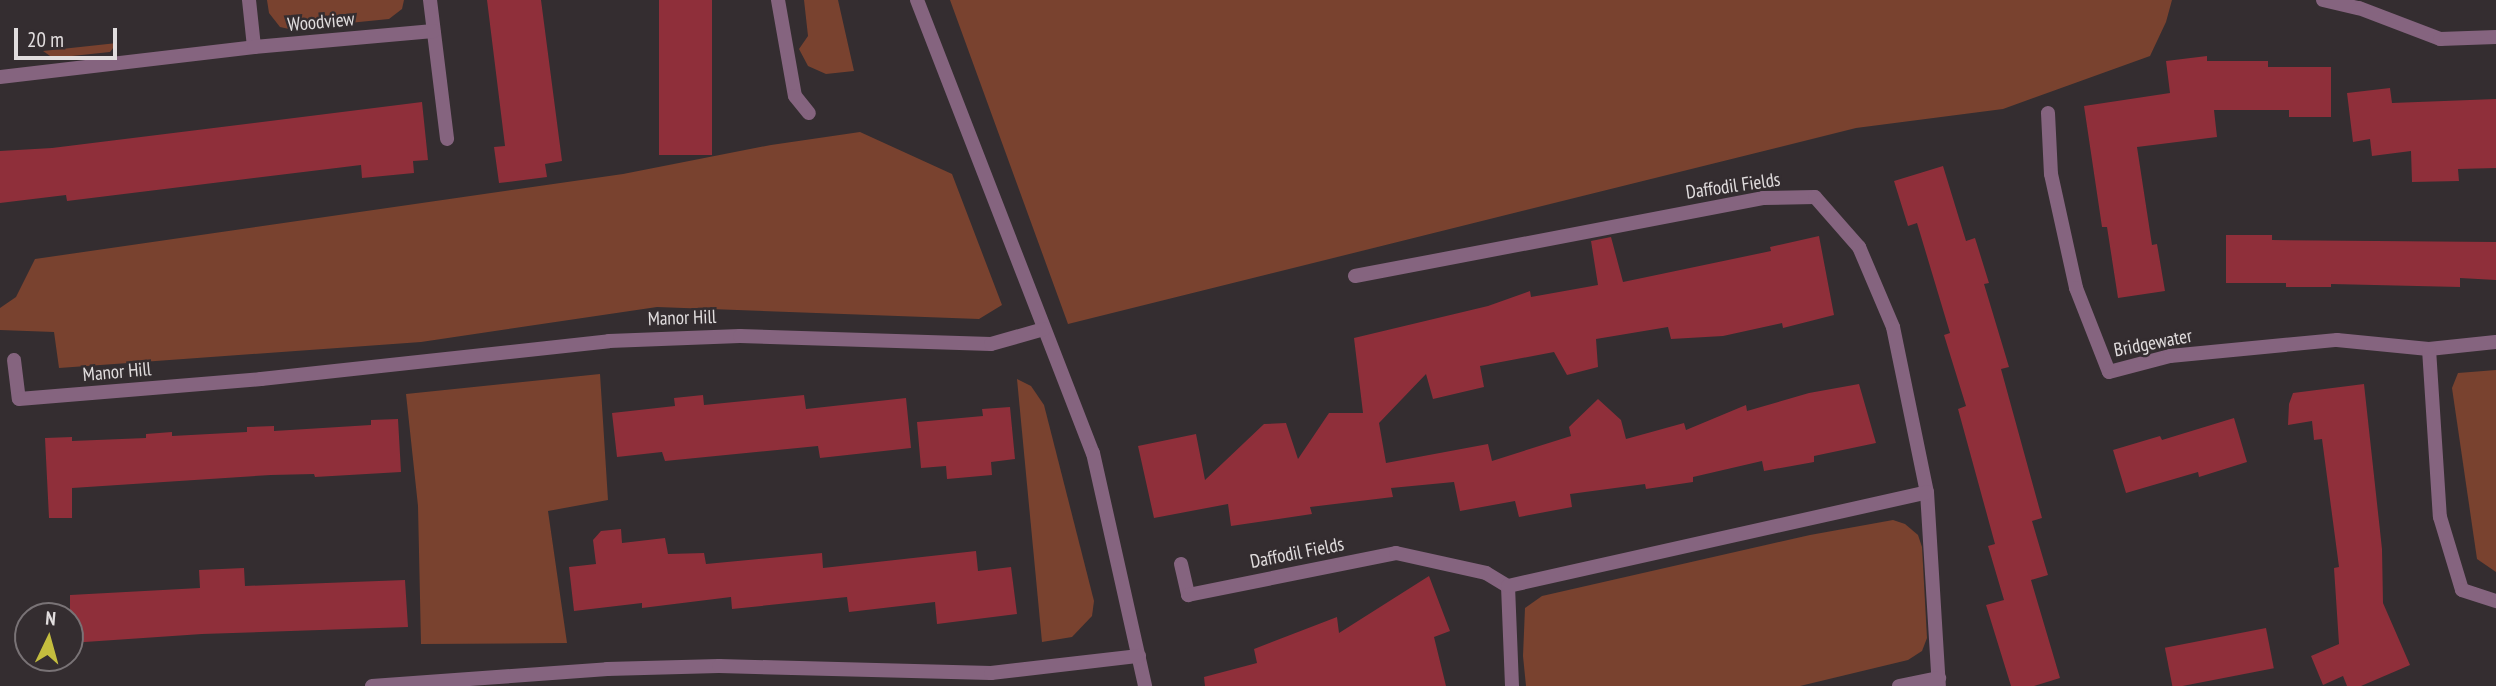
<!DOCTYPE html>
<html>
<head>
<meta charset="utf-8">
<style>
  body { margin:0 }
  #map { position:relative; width:2496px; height:686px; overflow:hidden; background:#342d30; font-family:"PT Sans Narrow",sans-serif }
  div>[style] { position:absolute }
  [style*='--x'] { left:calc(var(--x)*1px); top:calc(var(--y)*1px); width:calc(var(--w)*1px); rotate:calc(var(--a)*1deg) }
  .green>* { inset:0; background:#79422f }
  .building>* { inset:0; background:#8f2f3a; transform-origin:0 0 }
  .street>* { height:14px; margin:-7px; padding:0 7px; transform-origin:7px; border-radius:7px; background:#85647f }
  span { translate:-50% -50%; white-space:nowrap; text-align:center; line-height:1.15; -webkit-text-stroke:5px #342d30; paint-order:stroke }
  .street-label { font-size:19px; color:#e1ddde }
  .north { position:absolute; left:14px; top:602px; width:70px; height:70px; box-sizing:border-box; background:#342d30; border:2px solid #797376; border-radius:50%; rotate:5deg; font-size:19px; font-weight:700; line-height:28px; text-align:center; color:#e1ddde }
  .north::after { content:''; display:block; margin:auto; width:24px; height:32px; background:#c4bd3e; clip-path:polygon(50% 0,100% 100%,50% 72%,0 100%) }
  .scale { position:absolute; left:14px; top:28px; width:103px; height:32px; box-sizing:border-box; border:4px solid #e1ddde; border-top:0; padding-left:9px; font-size:21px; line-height:24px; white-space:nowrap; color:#e1ddde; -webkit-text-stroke:5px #342d30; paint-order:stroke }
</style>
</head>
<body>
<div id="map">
  <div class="green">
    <div style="clip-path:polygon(267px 0,404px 0,402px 9px,389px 19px,289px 29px,280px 27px,269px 13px)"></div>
    <div style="clip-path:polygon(804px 0,838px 0,854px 71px,826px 74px,808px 66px,799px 49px,808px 36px)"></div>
    <div style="clip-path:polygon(950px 0,2172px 0,2166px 22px,2150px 56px,2003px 109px,1856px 128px,1068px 324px)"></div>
    <div style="clip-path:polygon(117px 43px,110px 52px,53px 58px,43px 51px)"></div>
    <div style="clip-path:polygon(860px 132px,952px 174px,1002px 305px,979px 319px,657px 307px,421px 342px,59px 368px,54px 332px,0 330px,0 308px,16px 297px,35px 259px,623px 174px,771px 145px)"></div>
    <div style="clip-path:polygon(2496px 370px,2496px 572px,2477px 559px,2452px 388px,2458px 373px)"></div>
    <div style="clip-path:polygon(600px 374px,608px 500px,548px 511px,567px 643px,421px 644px,418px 506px,406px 394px)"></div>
    <div style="clip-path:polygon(1017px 379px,1031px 386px,1044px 405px,1094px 601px,1092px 616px,1072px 637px,1042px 642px)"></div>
    <div style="clip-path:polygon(1893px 520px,1905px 524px,1918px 535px,1922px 547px,1927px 638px,1922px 651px,1908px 660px,1800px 686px,1526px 686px,1523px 656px,1525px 608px,1542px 596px,1810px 535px)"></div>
  </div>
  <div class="building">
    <div style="clip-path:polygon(487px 0,541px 0,562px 161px,545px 164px,547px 177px,499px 183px,494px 147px,505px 146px)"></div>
    <div style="left:659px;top:0;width:53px;height:155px"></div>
    <div style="clip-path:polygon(2207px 56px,2207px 61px,2268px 61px,2268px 67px,2331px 67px,2331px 117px,2289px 117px,2289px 110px,2214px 110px,2217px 137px,2137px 147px,2152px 245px,2157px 244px,2165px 291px,2118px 298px,2107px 227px,2102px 227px,2084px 106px,2170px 93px,2166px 61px)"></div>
    <div style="clip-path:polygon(2390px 88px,2392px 103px,2496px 99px,2496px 168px,2458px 169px,2459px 181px,2412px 182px,2411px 151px,2372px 156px,2370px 139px,2353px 142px,2347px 93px)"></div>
    <div style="clip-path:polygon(422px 102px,428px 160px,413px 161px,414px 173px,362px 178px,361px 165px,67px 201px,66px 195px,0 203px,0 151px,52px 148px)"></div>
    <div style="clip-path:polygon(1943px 166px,1966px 241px,1975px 238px,1989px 283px,1984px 284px,2009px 367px,2001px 369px,2042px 518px,2032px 521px,2048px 575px,2031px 580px,2060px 678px,2034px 686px,2011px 686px,1986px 605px,2004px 600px,1988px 546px,1995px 544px,1958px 409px,1966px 406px,1944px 335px,1950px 333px,1917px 223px,1908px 226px,1894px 181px)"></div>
    <div style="clip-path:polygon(2226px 235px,2272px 235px,2272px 240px,2496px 242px,2496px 280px,2460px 278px,2460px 287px,2331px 284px,2331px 287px,2286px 287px,2286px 283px,2226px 283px)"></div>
    <div style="clip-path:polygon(1819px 236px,1834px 315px,1783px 328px,1782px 323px,1723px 336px,1671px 339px,1668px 327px,1596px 339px,1598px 367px,1567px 375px,1554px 352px,1480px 366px,1484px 387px,1433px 399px,1426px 374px,1379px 423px,1386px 463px,1488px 444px,1492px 461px,1571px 436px,1569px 427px,1598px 399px,1621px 420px,1626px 439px,1684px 423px,1686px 430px,1746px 405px,1747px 411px,1809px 393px,1859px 384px,1876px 443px,1814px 456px,1814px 462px,1764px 471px,1762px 461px,1693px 477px,1693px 482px,1646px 489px,1645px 484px,1570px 494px,1572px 507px,1519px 517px,1515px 501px,1460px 511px,1454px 482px,1391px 488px,1393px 497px,1310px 507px,1312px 514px,1231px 526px,1228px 504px,1154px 518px,1138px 446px,1196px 434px,1205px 480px,1264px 424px,1286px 423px,1298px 459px,1329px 413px,1363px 413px,1354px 338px,1488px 306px,1530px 291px,1531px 297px,1598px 285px,1591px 241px,1611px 237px,1623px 282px,1771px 251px,1770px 247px)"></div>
    <div style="clip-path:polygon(2364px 384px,2382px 549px,2383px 603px,2410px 665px,2361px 686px,2347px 686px,2343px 676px,2323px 685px,2311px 656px,2339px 644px,2334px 568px,2339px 567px,2322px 439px,2314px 440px,2312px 421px,2288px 425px,2289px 404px,2293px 393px)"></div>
    <div style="clip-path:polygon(703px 395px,704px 405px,804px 395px,806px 409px,906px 398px,911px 448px,820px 458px,818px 446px,665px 461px,662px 452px,617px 457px,612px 413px,675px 406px,674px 398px)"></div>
    <div style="clip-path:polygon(1010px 407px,1015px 459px,991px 462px,992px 475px,947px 479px,946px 466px,921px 468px,917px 422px,983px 416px,982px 409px)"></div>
    <div style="clip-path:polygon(2234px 418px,2247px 462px,2199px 477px,2198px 472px,2126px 493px,2113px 450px,2160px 436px,2162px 440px)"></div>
    <div style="clip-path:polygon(398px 419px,401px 472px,315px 477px,314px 474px,271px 475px,72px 488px,72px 518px,49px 518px,45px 438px,72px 437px,72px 441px,146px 438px,146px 434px,172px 432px,172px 436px,247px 432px,247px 427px,274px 426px,274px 431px,371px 425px,371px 420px)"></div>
    <div style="clip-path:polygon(621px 529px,622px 543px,665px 538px,668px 554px,704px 553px,706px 564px,822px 553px,823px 568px,976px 551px,978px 571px,1011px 567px,1017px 614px,937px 624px,935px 602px,849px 612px,847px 597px,732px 609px,731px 597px,642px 608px,642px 603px,574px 611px,569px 567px,596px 564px,593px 540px,601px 531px)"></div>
    <div style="clip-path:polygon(244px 568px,245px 586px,405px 580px,408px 627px,202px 634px,70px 643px,70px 595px,200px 588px,199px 570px)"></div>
    <div style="clip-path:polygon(1429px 576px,1450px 631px,1434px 637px,1446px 686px,1205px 686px,1204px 677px,1257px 663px,1254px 649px,1337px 617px,1339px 633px)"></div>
    <div style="left:2266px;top:628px;width:41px;height:103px;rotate:79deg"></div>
  </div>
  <div class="street">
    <div style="--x:249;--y:0;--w:47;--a:83.9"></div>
    <div style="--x:430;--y:0;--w:140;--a:83"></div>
    <div style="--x:778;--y:0;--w:97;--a:80"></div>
    <div style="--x:795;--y:96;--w:22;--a:51"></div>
    <div style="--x:917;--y:0;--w:486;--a:68.8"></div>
    <div style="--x:1093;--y:453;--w:239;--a:77.4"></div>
    <div style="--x:2323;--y:0;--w:37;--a:13"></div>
    <div style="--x:2359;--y:8;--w:87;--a:20.9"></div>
    <div style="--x:2440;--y:39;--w:56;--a:-2"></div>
    <div style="--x:0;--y:77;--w:256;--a:-6.7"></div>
    <div style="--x:254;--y:47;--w:180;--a:-5.1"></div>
    <div style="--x:2048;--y:113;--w:61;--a:87.2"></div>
    <div style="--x:2051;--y:174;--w:117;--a:77.6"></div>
    <div style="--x:2076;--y:288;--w:90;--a:68.6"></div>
    <div style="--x:2109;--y:372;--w:63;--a:-14.7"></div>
    <div style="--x:2170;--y:356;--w:168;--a:-5.5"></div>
    <div style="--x:2337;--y:340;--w:92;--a:5.6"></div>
    <div style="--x:2429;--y:349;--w:67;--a:-6"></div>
    <div style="--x:1355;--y:276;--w:415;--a:-10.8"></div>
    <div style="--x:1763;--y:198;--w:52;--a:-1.1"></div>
    <div style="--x:1815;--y:197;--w:67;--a:48.7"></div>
    <div style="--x:1859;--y:247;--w:87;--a:67"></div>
    <div style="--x:1893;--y:327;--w:168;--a:78.4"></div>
    <div style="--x:1927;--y:492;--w:194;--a:86.5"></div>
    <div style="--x:2429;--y:349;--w:168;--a:86.3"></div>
    <div style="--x:2440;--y:517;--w:76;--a:73.2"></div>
    <div style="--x:2462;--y:590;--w:36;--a:18"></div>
    <div style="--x:14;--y:360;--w:39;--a:83"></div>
    <div style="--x:19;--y:399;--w:243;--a:-4.7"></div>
    <div style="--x:261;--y:379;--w:350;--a:-6.2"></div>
    <div style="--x:609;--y:341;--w:131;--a:-2.2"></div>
    <div style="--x:740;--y:336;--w:251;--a:1.8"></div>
    <div style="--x:991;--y:344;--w:55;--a:-15.8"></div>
    <div style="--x:1181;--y:564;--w:32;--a:77"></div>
    <div style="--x:1188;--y:595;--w:212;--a:-11.4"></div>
    <div style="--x:1396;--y:553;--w:92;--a:12.5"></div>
    <div style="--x:1486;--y:573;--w:26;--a:31"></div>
    <div style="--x:1508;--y:586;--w:100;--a:87.7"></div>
    <div style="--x:1508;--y:586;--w:429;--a:-12.6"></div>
    <div style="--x:372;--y:686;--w:236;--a:-4.1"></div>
    <div style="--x:607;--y:669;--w:112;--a:-1.5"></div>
    <div style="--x:719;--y:666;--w:272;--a:1.5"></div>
    <div style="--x:991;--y:673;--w:149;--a:-6.6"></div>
    <div style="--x:1899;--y:686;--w:41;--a:-11.3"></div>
  </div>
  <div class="street-label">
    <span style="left:321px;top:22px;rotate:-5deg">Woodview</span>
    <span style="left:1733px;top:186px;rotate:-8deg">Daffodil Fields</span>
    <span style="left:682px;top:318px;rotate:-2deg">Manor Hill</span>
    <span style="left:2153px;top:343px;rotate:-11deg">Bridgewater</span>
    <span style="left:117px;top:372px;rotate:-5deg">Manor Hill</span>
    <span style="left:1297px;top:553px;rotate:-11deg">Daffodil Fields</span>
  </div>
  <div class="north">N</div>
  <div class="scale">20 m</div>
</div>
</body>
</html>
